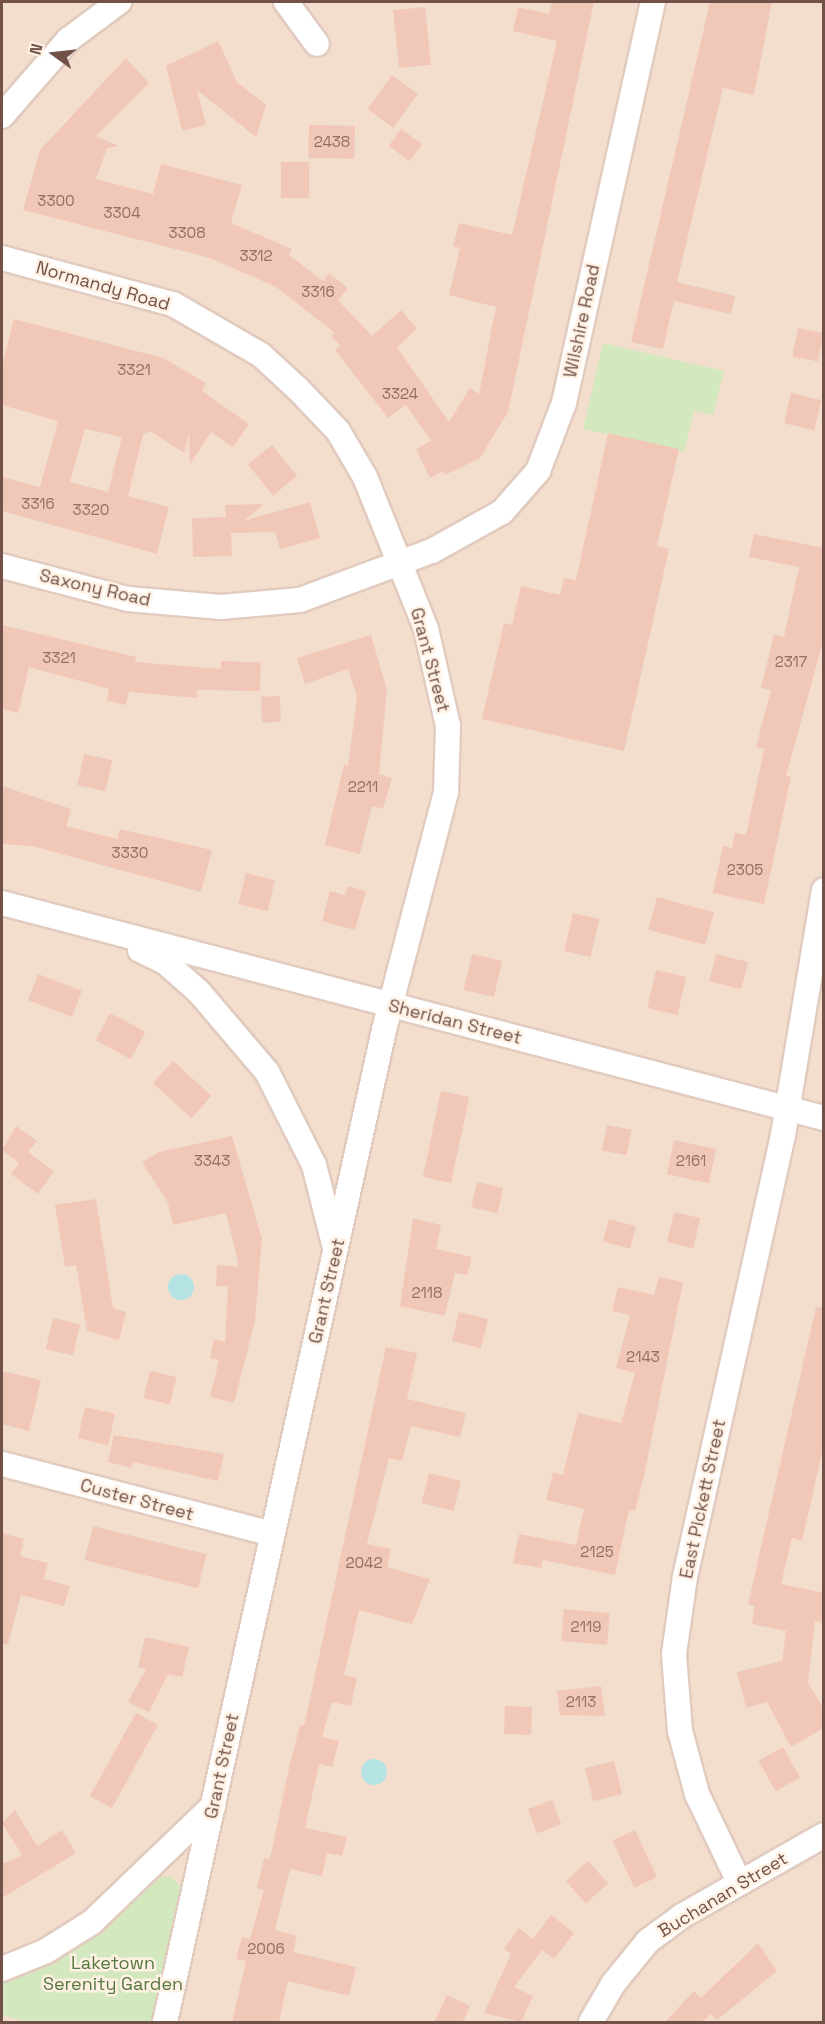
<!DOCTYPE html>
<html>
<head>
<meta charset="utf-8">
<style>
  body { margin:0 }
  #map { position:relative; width:825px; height:2024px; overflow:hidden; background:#fceee0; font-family:"Space Grotesk",sans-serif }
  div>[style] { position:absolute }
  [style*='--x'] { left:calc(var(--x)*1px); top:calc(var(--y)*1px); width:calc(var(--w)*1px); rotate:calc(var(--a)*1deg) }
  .residential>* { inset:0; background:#f3dece; transform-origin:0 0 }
  .green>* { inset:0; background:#d4e8bf }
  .water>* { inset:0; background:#b5e3e4 }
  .round { border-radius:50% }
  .building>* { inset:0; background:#f1c8b8; transform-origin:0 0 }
  .roads { filter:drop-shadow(2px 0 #e1cbbf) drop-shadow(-2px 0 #e1cbbf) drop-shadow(0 2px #e1cbbf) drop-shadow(0 -2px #e1cbbf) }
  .street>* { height:24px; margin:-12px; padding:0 12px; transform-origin:12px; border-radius:12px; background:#fff }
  span { translate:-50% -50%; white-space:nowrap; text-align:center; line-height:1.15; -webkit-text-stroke:5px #fff2e5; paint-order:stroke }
  .number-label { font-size:15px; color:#927064 }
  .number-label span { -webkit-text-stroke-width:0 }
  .street-label { font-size:18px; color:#725248 }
  .park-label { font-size:18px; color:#567840 }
  .frame { position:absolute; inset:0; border:3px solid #725248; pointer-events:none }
  .north { position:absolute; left:24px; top:24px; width:60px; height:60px; -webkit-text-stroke:4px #fff2e5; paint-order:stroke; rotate:285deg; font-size:16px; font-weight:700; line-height:24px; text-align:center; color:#725248 }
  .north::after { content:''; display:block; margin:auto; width:21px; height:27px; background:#725248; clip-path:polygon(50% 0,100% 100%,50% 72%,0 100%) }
</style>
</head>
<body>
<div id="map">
  <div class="residential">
    <div style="left:2px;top:2px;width:821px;height:2020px"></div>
  </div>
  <div class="green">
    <div style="clip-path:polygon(603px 343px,724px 371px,713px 415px,694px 411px,684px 452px,583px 429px)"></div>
    <div style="clip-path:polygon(171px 1876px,181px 1887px,152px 2022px,30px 2022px,2px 2015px,2px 1984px,116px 1914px,160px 1877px)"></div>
  </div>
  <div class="water">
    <div class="round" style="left:168px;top:1274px;width:26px;height:26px"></div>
    <div class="round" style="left:361px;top:1759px;width:26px;height:26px"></div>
  </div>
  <div class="building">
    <div style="clip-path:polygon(552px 2px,594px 2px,508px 412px,480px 458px,445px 475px,443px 471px,430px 478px,416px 449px,431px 441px,406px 405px,388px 418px,335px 350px,340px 345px,331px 336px,335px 333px,276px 287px,210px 258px,23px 210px,40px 150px,126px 58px,149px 83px,96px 136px,118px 146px,107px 148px,96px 179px,153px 194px,161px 164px,242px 185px,231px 223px,292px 249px,289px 255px,323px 281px,329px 273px,348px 288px,338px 300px,372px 336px,401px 310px,417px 329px,397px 347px,449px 422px,470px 388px,479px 394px,496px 307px,449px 295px,460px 248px,453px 246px,459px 223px,512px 235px,557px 41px,513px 31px,518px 7px,549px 14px)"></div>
    <div style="clip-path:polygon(710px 2px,772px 2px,754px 95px,723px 88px,677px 282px,735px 296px,731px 314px,674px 301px,663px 349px,631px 342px)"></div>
    <div style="left:425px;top:7px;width:58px;height:32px;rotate:84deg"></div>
    <div style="clip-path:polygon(218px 41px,237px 82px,266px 105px,256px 137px,197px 90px,206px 125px,182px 131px,166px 66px)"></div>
    <div style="left:392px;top:75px;width:32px;height:42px;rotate:36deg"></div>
    <div style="left:309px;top:125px;width:46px;height:33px;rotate:1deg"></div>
    <div style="left:401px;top:129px;width:26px;height:21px;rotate:36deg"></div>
    <div style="left:281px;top:162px;width:28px;height:36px"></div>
    <div style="clip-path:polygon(evenodd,14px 319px,163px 358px,206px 383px,202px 391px,249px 424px,233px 447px,211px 432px,190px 464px,189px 433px,184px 453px,150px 431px,143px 435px,128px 496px,169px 507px,157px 554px,2px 511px,2px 477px,40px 487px,58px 421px,2px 405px,2px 366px,14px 319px,85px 429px,122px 437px,108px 492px,70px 482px,85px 429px)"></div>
    <div style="left:798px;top:328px;width:26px;height:29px;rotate:11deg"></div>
    <div style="left:791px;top:393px;width:31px;height:31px;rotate:13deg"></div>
    <div style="clip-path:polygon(608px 433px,679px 449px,657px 546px,669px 549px,624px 751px,482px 719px,504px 623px,512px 625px,521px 586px,560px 595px,564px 578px,576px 580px)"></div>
    <div style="left:272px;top:445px;width:40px;height:31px;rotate:51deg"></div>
    <div style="clip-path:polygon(310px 502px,320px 538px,280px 549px,275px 532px,231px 533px,232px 556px,193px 557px,192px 518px,226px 517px,225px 505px,264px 504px,244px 521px)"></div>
    <div style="clip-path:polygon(754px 534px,824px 548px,824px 638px,786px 776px,791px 777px,764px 904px,713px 893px,723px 846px,732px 848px,735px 833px,746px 835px,764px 749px,756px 747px,771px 690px,761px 688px,774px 634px,784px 637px,799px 567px,749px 557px)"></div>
    <div style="clip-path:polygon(2px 625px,136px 657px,135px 662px,221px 669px,221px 661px,261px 662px,260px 691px,197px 690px,197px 698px,129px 692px,126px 705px,107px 701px,109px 689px,29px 667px,18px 713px,2px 709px)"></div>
    <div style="clip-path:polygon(371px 635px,387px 690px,379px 774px,392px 778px,383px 809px,372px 806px,360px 854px,325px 845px,344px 764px,348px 766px,357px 697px,348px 669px,305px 684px,297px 658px)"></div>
    <div style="left:280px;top:696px;width:26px;height:19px;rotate:88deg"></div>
    <div style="left:84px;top:754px;width:29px;height:32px;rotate:12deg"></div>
    <div style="clip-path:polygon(2px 786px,71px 809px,66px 826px,117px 839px,120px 829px,212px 850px,201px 892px,32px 846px,2px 844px)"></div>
    <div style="left:246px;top:873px;width:30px;height:32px;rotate:14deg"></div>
    <div style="clip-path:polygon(348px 886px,366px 891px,355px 930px,322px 921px,330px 891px,345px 895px)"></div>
    <div style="left:657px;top:897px;width:59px;height:34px;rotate:15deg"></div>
    <div style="left:573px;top:913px;width:27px;height:39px;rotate:13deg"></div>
    <div style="left:472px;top:954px;width:31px;height:37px;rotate:13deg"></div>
    <div style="left:716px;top:954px;width:33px;height:28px;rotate:14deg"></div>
    <div style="left:656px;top:970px;width:31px;height:39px;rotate:13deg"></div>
    <div style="left:38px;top:974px;width:47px;height:28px;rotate:21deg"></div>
    <div style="left:110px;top:1013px;width:40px;height:31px;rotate:28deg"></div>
    <div style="left:173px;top:1061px;width:52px;height:30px;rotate:42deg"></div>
    <div style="left:441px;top:1091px;width:29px;height:88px;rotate:12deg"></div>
    <div style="left:607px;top:1125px;width:25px;height:26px;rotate:11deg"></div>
    <div style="clip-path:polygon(16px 1126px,37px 1141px,28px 1152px,54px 1171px,38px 1194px,11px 1174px,19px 1163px,2px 1150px)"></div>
    <div style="clip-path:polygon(232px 1136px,262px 1239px,255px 1321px,234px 1403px,210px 1397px,219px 1360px,210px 1358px,214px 1339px,225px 1342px,228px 1286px,216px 1286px,217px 1265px,239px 1267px,226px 1213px,173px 1225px,168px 1203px,142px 1162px,159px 1152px)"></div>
    <div style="left:674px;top:1140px;width:43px;height:35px;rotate:12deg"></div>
    <div style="left:477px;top:1182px;width:27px;height:26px;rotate:13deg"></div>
    <div style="clip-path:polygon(96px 1199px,113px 1308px,126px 1312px,119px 1340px,87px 1331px,76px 1265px,65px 1267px,55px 1205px)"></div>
    <div style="left:674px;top:1212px;width:27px;height:31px;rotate:13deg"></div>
    <div style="clip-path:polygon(413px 1218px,441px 1225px,436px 1249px,472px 1257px,467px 1275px,455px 1273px,445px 1316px,400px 1306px)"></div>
    <div style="left:609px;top:1219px;width:28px;height:23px;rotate:15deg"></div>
    <div style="clip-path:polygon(659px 1277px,683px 1282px,644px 1476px,635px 1511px,629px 1510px,615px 1575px,543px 1560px,541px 1568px,513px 1563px,519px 1534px,576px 1545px,584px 1509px,546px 1500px,553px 1472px,563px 1475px,578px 1413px,621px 1423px,635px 1373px,616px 1368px,630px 1315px,612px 1311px,618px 1287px,654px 1295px)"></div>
    <div style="clip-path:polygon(816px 1307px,824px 1308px,824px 1444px,802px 1541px,792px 1538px,781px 1584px,824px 1593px,824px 1623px,815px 1621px,808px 1683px,824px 1709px,824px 1728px,791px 1747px,767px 1702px,746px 1708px,737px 1672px,782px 1661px,786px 1631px,752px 1624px,755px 1606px,748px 1604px)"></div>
    <div style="left:459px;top:1312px;width:30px;height:30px;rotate:14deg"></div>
    <div style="left:53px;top:1318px;width:28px;height:32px;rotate:13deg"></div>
    <div style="clip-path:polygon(386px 1347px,417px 1353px,407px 1399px,466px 1413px,460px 1437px,411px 1426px,402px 1461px,389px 1458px,367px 1544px,391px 1549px,387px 1567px,430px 1579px,412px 1624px,359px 1610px,344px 1675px,357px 1678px,351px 1706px,332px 1702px,322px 1737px,339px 1741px,332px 1767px,319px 1764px,305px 1828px,347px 1837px,342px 1856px,327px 1853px,322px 1876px,290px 1869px,275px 1930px,297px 1936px,293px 1952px,356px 1967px,349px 1996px,288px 1981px,279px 2022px,232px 2022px,246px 1961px,236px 1959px,242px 1937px,250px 1939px,264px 1890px,257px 1888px,264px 1858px,270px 1859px,290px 1763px,300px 1725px,304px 1726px)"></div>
    <div style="clip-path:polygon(2px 1371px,41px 1380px,29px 1431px,2px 1424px)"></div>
    <div style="left:150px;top:1371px;width:27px;height:28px;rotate:13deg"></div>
    <div style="left:85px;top:1407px;width:31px;height:32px;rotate:13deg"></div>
    <div style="clip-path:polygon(114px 1435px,224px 1454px,218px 1481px,133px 1462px,131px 1468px,108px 1462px)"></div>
    <div style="left:429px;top:1473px;width:33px;height:31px;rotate:14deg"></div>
    <div style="left:93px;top:1526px;width:117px;height:35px;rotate:14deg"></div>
    <div style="clip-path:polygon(2px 1533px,24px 1539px,20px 1556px,48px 1563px,44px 1579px,70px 1586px,64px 1606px,21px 1595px,8px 1645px,2px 1644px)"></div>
    <div style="left:564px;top:1609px;width:46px;height:32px;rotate:5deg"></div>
    <div style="clip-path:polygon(145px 1637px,189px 1647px,182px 1677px,168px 1674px,149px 1712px,128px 1702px,146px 1669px,138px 1667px)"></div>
    <div style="clip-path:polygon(601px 1686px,605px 1716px,560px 1715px,557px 1691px)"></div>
    <div style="left:505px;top:1706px;width:27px;height:28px;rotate:2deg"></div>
    <div style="left:136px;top:1713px;width:25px;height:95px;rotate:29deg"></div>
    <div style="left:783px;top:1747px;width:35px;height:28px;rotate:61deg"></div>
    <div style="left:614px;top:1761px;width:34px;height:30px;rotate:76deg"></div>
    <div style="left:552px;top:1800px;width:26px;height:26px;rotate:69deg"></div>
    <div style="clip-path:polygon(15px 1810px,37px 1846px,62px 1830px,76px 1853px,2px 1898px,2px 1864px,22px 1855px,2px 1823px)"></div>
    <div style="left:635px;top:1830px;width:52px;height:25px;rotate:65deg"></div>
    <div style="left:588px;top:1861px;width:30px;height:30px;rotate:48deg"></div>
    <div style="clip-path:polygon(551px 1915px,574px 1933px,554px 1959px,542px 1950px,514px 1987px,533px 1996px,521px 2022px,484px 2013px,511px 1954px,504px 1949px,519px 1928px,533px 1939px)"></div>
    <div style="clip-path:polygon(758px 1943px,777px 1971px,717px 2020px,711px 2014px,702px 2022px,665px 2022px,694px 1991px,701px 1998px)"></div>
    <div style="clip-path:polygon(447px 1995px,470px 2006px,463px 2022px,434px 2022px)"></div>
  </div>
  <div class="roads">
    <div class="street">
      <div style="--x:286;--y:2;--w:52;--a:53.6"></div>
      <div style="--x:2;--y:116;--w:101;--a:-49"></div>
      <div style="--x:68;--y:40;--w:64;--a:-36.7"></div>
      <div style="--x:2;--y:258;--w:177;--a:15.1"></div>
      <div style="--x:173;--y:304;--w:102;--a:30.1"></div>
      <div style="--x:261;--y:355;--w:50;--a:42.6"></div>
      <div style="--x:298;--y:389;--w:58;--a:46.4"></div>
      <div style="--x:338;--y:431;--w:53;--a:59.6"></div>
      <div style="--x:365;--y:477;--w:164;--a:68.1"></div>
      <div style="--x:426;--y:629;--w:99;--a:77.2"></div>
      <div style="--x:448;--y:726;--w:66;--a:91.7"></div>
      <div style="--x:446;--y:792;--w:246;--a:104.6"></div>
      <div style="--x:384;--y:1030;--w:1016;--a:102.45"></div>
      <div style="--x:2;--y:566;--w:130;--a:14.7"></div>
      <div style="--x:128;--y:599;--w:93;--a:4.9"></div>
      <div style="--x:221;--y:607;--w:79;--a:-5.1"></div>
      <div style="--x:300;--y:600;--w:141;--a:-20.4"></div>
      <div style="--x:432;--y:551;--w:80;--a:-29.1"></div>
      <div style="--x:502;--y:512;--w:55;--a:-48.7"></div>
      <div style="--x:538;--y:471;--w:73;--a:-69.1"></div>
      <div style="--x:564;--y:403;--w:411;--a:-77.5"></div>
      <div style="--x:2;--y:903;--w:850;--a:14.66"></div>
      <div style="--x:140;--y:950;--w:28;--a:26"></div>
      <div style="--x:165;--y:962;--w:45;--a:41.4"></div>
      <div style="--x:199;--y:992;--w:105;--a:49.6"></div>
      <div style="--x:267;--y:1072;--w:104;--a:63.2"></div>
      <div style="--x:314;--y:1165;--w:81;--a:75.8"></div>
      <div style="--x:2;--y:1464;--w:279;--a:14.5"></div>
      <div style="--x:739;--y:1882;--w:98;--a:-115.5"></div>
      <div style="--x:697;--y:1794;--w:65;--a:-105.1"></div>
      <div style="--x:680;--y:1731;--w:77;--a:-94.5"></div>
      <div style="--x:674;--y:1654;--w:78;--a:-81.9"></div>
      <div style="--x:685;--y:1577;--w:453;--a:-77.5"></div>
      <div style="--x:783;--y:1135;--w:248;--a:-80.5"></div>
      <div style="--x:2;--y:1969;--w:48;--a:-22.2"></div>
      <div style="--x:46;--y:1951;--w:54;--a:-32.2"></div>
      <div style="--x:92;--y:1922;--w:168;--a:-43.8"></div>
      <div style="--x:591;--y:2022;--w:44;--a:-59.9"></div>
      <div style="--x:613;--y:1984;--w:55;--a:-50.9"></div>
      <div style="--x:648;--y:1941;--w:42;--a:-36.3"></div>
      <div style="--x:682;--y:1916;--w:163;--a:-29.7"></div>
    </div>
  </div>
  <div class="number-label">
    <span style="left:332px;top:142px">2438</span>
    <span style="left:56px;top:201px">3300</span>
    <span style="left:122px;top:213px">3304</span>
    <span style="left:187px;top:233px">3308</span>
    <span style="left:256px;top:256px">3312</span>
    <span style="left:318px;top:292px">3316</span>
    <span style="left:134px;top:370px">3321</span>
    <span style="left:400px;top:394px">3324</span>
    <span style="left:38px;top:504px">3316</span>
    <span style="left:91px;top:510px">3320</span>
    <span style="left:59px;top:658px">3321</span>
    <span style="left:791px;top:662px">2317</span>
    <span style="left:363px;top:787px">2211</span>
    <span style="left:130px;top:853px">3330</span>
    <span style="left:745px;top:870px">2305</span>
    <span style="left:212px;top:1161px">3343</span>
    <span style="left:691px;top:1161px">2161</span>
    <span style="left:427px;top:1293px">2118</span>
    <span style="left:643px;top:1357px">2143</span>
    <span style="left:597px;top:1552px">2125</span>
    <span style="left:364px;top:1563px">2042</span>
    <span style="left:586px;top:1627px">2119</span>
    <span style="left:581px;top:1702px">2113</span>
    <span style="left:266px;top:1949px">2006</span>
  </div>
  <div class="street-label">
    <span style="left:103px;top:286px;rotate:16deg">Normandy Road</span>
    <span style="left:582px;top:321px;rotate:-78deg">Wilshire Road</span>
    <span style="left:95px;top:588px;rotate:13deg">Saxony Road</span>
    <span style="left:430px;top:660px;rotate:75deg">Grant Street</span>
    <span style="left:455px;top:1022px;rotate:14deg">Sheridan Street</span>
    <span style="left:327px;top:1291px;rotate:-77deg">Grant Street</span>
    <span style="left:703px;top:1499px;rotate:-78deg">East Pickett Street</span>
    <span style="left:137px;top:1500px;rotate:15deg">Custer Street</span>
    <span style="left:222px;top:1766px;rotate:-78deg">Grant Street</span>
    <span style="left:723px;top:1895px;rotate:-31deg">Buchanan Street</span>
  </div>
  <div class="park-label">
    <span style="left:113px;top:1974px">Laketown<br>Serenity Garden</span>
  </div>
  <div class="frame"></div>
  <div class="north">N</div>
</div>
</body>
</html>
